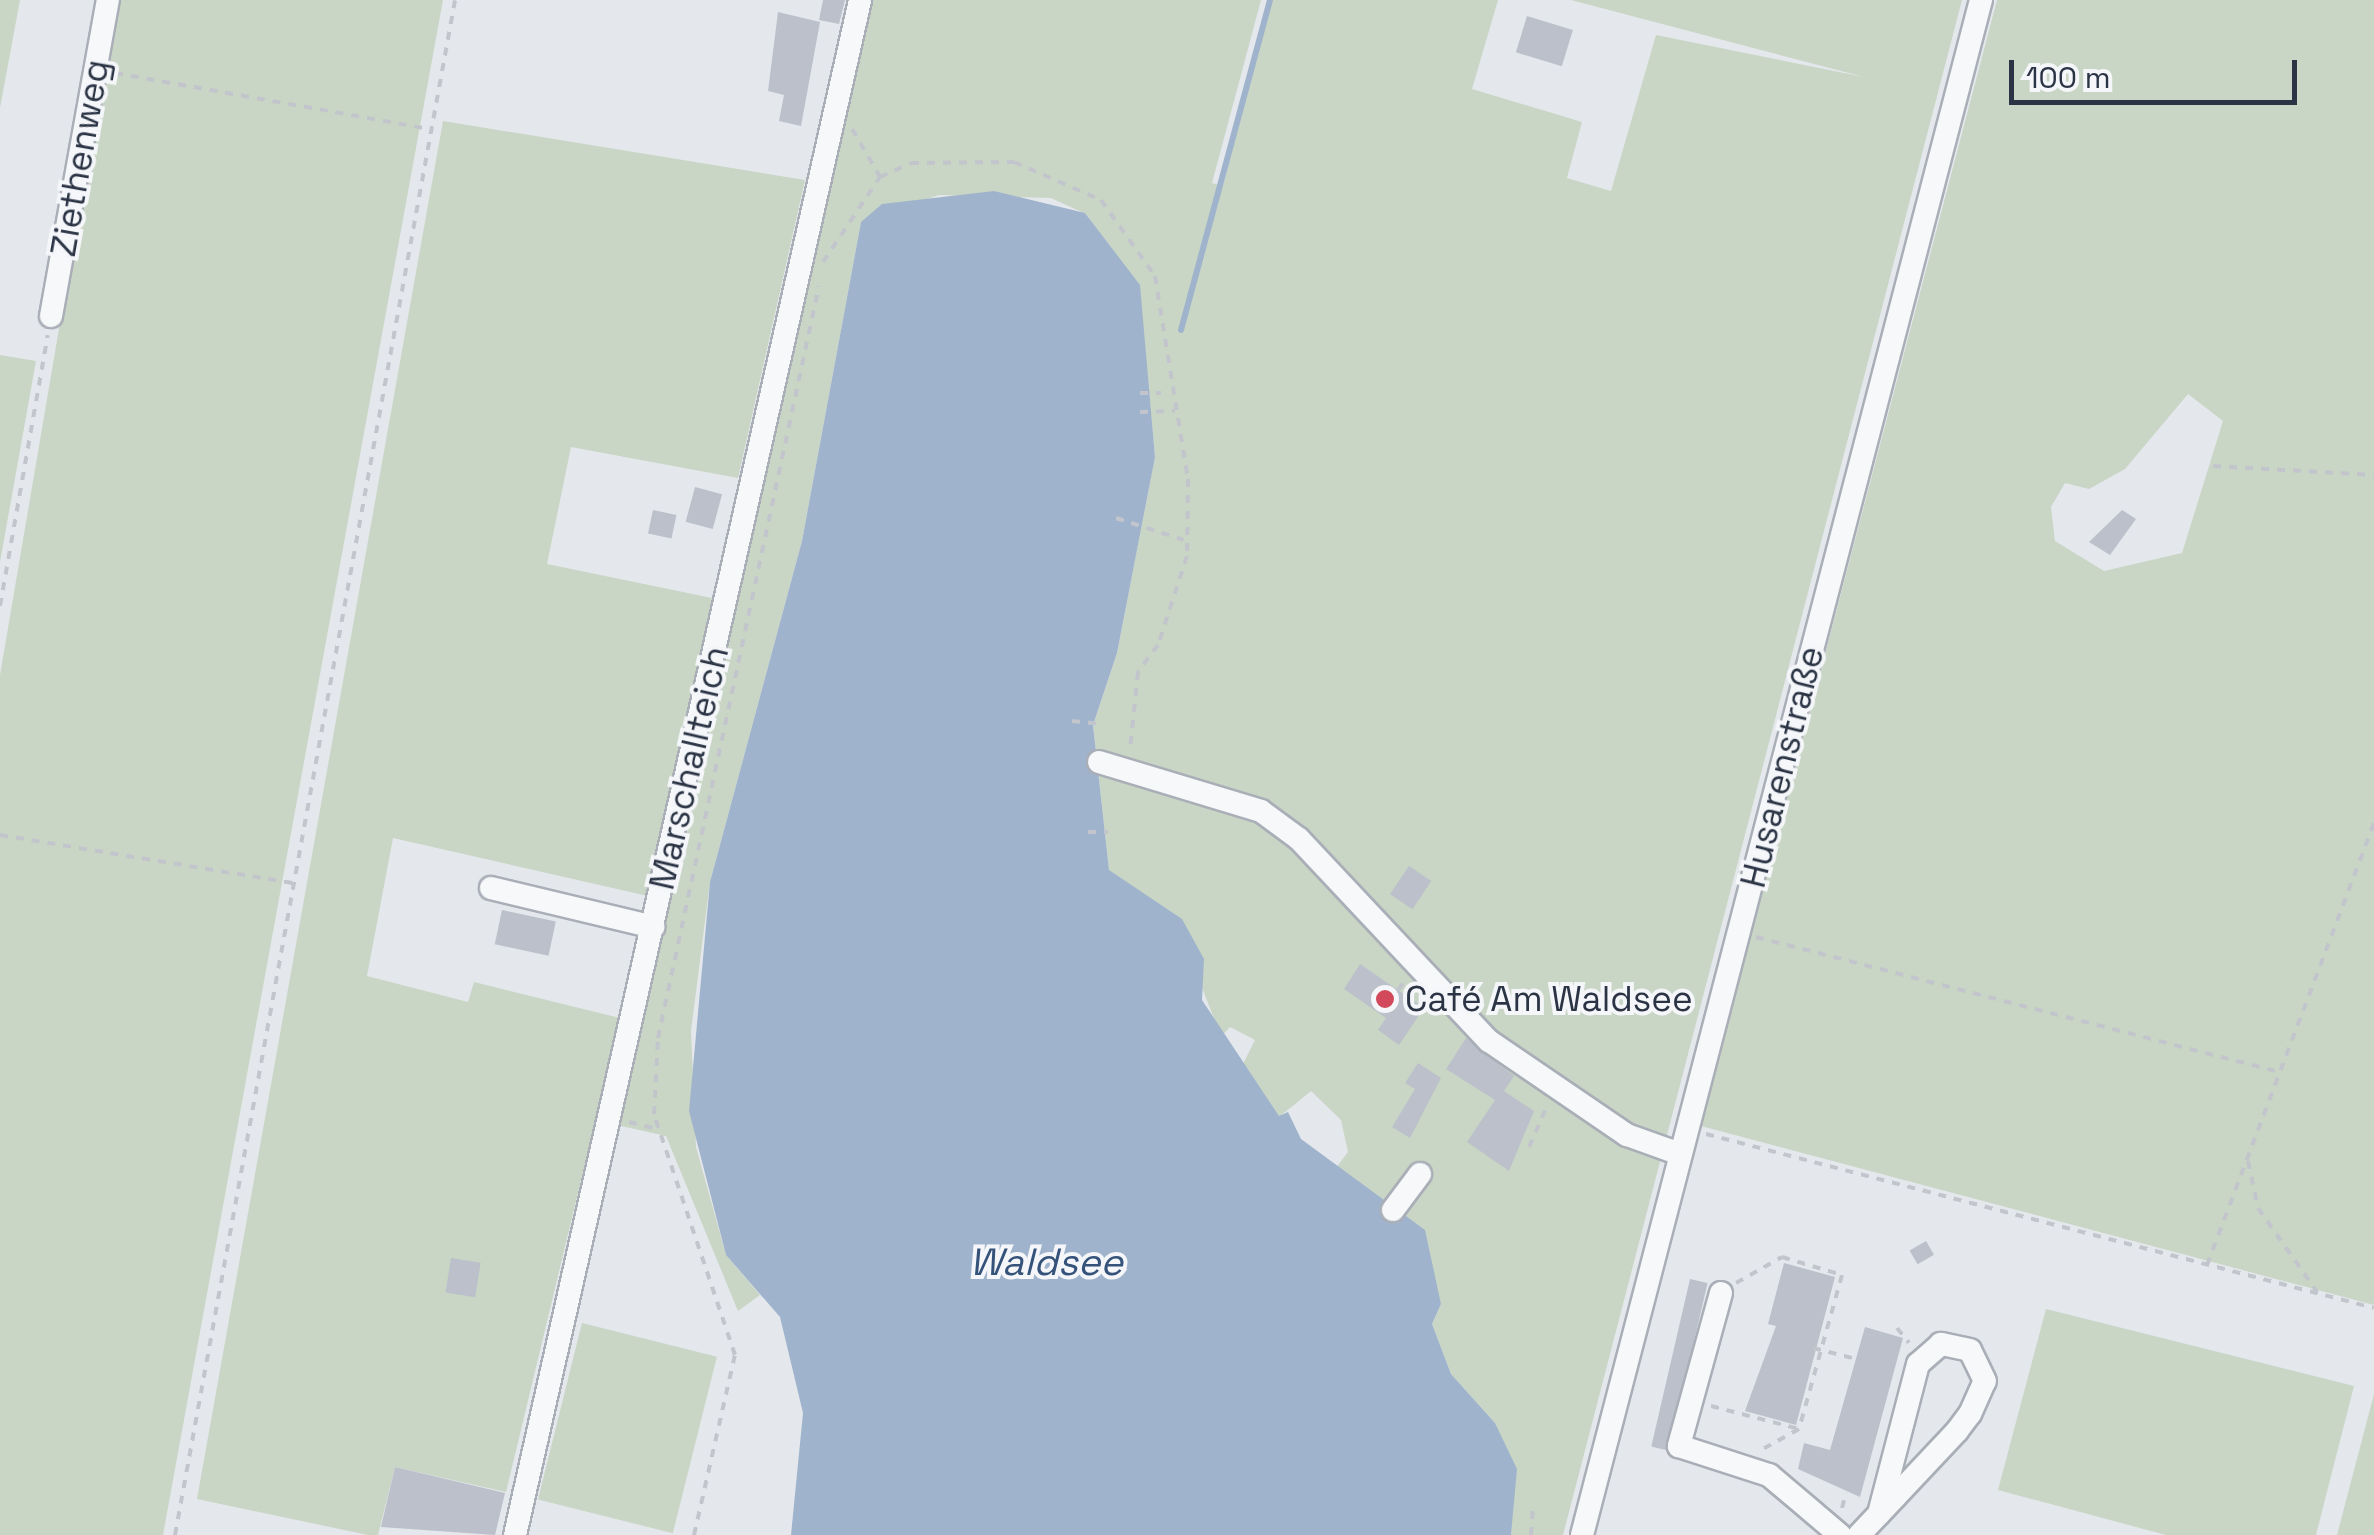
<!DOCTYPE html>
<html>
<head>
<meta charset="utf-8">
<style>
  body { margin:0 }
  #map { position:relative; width:2374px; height:1535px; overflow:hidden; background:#e4e7ec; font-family:"Space Grotesk",sans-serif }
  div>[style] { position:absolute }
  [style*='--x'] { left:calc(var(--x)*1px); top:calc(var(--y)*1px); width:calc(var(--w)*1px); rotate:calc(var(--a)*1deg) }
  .green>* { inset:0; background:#c9d6c5; transform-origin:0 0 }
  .water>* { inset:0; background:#9fb4cc }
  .stream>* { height:6px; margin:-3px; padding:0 3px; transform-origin:3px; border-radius:3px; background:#9fb4cc }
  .building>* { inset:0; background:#bbc0ca; transform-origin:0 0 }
  .path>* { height:4px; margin-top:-2px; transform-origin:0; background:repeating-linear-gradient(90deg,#c2c5cb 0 8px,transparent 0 16px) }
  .roads { filter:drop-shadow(2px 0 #a9aeb7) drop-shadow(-2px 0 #a9aeb7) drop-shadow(0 2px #a9aeb7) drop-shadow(0 -2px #a9aeb7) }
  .minor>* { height:22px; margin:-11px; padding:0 11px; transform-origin:11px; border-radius:11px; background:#f7f8fa }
  .dots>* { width:28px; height:28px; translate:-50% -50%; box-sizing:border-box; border:5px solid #f4f6f9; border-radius:50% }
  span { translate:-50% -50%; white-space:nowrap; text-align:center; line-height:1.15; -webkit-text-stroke:8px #f4f6f9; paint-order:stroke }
  .street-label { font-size:35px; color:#2b3445 }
  .poi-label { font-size:35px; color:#2b3445 }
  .left { translate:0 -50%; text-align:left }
  .water-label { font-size:38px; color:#34527a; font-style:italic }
  .scale { position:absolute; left:2009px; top:60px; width:288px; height:45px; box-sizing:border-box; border:5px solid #2b3445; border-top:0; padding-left:12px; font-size:30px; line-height:35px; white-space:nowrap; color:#2b3445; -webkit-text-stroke:8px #f4f6f9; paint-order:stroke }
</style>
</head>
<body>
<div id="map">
  <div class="green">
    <div style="clip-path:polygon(0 0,20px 0,0 108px)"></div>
    <div style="clip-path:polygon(115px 0,443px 0,163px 1535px,0 1535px,0 675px)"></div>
    <div style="clip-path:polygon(867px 0,1261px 0,1212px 183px,1223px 186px,1270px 0,1498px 0,1472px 89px,1582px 122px,1567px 178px,1611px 191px,1656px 35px,1864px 77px,1571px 0,1962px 0,1563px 1535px,1511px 1535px,1514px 1483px,1495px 1423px,1451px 1374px,1432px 1324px,1441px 1304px,1402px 1212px,1336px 1168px,1348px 1152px,1341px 1120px,1311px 1091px,1279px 1117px,1241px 1068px,1255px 1040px,1230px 1027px,1221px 1037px,1198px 977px,1109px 870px,1093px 725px,1117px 653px,1155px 456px,1139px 285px,1086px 214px,1051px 198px,939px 195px,861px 222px,802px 541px,710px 882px,691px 1031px,696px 1147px,726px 1255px,760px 1295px,738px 1311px,666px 1136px,617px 1125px)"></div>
    <div style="clip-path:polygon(evenodd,1997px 0,2374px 0,2374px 1305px,1701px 1126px,1997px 0,2188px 394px,2223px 421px,2182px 553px,2104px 571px,2055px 541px,2051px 507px,2065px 483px,2089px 489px,2125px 469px,2188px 394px)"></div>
    <div style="clip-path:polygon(443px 121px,805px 180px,738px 478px,571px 447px,547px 564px,712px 598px,648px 896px,393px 838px,367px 976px,468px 1002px,474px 982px,620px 1018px,506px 1492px,395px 1467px,378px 1535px,368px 1535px,197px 1499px)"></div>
    <div style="clip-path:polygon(0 355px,36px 361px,0 562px)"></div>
    <div style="clip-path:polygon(2046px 1309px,2354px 1386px,2316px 1535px,2166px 1535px,1998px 1490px)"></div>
    <div style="left:582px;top:1323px;width:139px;height:182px;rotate:14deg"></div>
    <div style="clip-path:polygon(2374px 1394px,2374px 1535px,2337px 1535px)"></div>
  </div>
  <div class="water">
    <div style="clip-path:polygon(994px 191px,1085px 213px,1140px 285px,1155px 457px,1117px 653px,1093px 725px,1109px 870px,1182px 919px,1204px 959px,1202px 1000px,1279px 1116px,1288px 1112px,1301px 1139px,1425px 1230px,1441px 1304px,1432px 1324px,1451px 1374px,1495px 1423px,1517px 1469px,1511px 1535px,791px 1535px,803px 1413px,780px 1317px,726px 1255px,689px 1111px,710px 882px,802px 541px,861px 222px,882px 204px)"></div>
  </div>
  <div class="stream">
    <div style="--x:1181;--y:330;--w:342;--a:-74.9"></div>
  </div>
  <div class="building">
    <div style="clip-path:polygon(823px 0,845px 0,839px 24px,819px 20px)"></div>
    <div style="clip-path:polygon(778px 12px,820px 22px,801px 126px,779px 121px,784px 95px,768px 91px)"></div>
    <div style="left:1527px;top:16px;width:48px;height:38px;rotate:17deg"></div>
    <div style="left:695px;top:487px;width:28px;height:36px;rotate:15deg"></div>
    <div style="left:653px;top:510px;width:24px;height:24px;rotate:12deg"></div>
    <div style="clip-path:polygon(2122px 510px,2136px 519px,2110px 555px,2089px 542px)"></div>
    <div style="left:1409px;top:866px;width:27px;height:34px;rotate:34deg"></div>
    <div style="left:502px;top:910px;width:55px;height:35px;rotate:12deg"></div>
    <div style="clip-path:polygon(1360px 964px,1424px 1008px,1399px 1045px,1378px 1030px,1386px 1018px,1344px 989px)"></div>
    <div style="clip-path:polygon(1466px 1038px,1514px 1076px,1504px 1091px,1534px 1111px,1509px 1171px,1467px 1142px,1495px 1100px,1446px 1069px)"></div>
    <div style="clip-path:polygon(1418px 1063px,1441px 1078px,1410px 1138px,1392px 1127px,1415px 1089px,1405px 1083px)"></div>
    <div style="left:1926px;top:1241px;width:16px;height:19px;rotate:60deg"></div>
    <div style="left:451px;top:1258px;width:30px;height:35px;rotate:9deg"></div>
    <div style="clip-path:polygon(1784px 1263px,1835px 1277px,1796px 1425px,1745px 1411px,1776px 1326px,1768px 1324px)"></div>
    <div style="left:1690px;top:1279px;width:18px;height:172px;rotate:13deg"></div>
    <div style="clip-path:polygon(1865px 1327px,1903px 1338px,1860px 1497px,1798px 1469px,1804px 1443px,1830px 1450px)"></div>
    <div style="clip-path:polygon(395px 1467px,505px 1493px,495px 1535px,381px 1527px)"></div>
  </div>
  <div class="path">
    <div style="--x:115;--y:73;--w:320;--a:10.1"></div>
    <div style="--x:852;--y:129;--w:56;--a:59.7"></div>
    <div style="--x:823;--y:262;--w:102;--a:-56.2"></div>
    <div style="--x:880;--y:177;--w:34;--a:-24"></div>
    <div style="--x:911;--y:163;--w:103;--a:-0.6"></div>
    <div style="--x:1014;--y:162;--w:95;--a:23.6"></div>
    <div style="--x:1101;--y:200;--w:93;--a:54.6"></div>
    <div style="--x:1155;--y:276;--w:206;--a:80.8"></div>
    <div style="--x:1188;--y:479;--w:77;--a:90.7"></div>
    <div style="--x:1187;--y:556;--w:94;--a:108"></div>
    <div style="--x:1158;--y:645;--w:34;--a:127"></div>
    <div style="--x:1138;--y:672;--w:77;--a:95.9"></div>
    <div style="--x:1140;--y:393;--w:21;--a:0"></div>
    <div style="--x:1140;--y:412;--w:35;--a:-2"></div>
    <div style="--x:2213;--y:466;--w:161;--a:3.2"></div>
    <div style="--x:1116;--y:518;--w:71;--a:17.9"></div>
    <div style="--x:0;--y:606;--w:275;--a:-80"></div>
    <div style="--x:1072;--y:721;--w:27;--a:6"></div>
    <div style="--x:1088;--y:832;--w:20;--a:0"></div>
    <div style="--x:0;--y:835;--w:298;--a:9.3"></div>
    <div style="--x:1756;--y:937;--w:540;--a:14.47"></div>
    <div style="--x:1398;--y:990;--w:11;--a:-52"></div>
    <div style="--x:629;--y:1122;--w:30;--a:14"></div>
    <div style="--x:1706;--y:1134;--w:690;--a:14.6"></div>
    <div style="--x:1529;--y:1147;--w:45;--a:-66.3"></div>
    <div style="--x:2248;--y:1161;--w:48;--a:78"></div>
    <div style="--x:2258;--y:1208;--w:103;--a:54.9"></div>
    <div style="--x:2207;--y:1265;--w:473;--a:-69.3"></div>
    <div style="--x:1736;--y:1283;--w:53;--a:-29.5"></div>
    <div style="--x:1782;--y:1257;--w:63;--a:16.7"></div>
    <div style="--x:1842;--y:1275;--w:160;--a:105.6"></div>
    <div style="--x:1799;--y:1429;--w:43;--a:151.1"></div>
    <div style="--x:1897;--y:1328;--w:19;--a:51"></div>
    <div style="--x:1813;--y:1348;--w:44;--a:14.3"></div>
    <div style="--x:1711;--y:1406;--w:91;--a:14.6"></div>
    <div style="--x:1842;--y:1508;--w:16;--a:-75"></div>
    <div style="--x:175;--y:1535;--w:1560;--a:-79.66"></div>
    <div style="--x:694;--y:1535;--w:185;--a:-77.2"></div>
    <div style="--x:735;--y:1355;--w:254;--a:-108.6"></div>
    <div style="--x:654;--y:1114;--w:76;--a:-87"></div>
    <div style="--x:658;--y:1038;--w:769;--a:-77.92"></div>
    <div style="--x:1531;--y:1535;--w:29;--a:-86"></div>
  </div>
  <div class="roads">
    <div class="minor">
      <div style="--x:51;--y:316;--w:321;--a:-79.8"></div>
      <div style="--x:1099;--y:762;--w:169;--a:16.8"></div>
      <div style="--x:1261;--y:811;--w:47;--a:36.4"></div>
      <div style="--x:1299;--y:839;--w:277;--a:46.8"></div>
      <div style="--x:1489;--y:1041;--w:167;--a:34.3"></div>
      <div style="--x:1627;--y:1135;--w:56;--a:19.7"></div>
      <div style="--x:491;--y:888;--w:167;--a:13.5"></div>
      <div style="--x:1393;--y:1210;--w:45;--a:-53.1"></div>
      <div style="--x:1721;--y:1293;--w:159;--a:105.4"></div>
      <div style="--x:1679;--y:1446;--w:95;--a:17.9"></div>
      <div style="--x:1769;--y:1475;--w:93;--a:40.2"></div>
      <div style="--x:515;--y:1535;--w:1573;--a:-77.33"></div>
      <div style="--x:1582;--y:1535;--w:1586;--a:-75.43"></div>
      <div style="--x:1859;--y:1535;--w:52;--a:-46.5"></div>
      <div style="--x:1895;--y:1497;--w:91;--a:-46.8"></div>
      <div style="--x:1957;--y:1431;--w:21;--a:-53"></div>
      <div style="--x:1970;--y:1414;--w:36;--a:-66"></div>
      <div style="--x:1985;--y:1381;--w:34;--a:-116"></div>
      <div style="--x:1970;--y:1350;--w:30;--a:-168"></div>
      <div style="--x:1941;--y:1344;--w:30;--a:139"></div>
      <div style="--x:1918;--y:1364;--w:155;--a:104.6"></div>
    </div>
  </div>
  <div class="dots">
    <div style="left:1385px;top:999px;background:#d1495b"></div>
  </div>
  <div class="street-label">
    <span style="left:80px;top:158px;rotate:-80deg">Ziethenweg</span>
    <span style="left:1782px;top:767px;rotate:-76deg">Husarenstraße</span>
    <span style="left:689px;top:768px;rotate:-77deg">Marschallteich</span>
  </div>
  <div class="poi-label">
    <span class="left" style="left:1405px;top:999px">Café Am Waldsee</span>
  </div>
  <div class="water-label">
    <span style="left:1046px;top:1263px">Waldsee</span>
  </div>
  <div class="scale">100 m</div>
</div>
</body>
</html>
